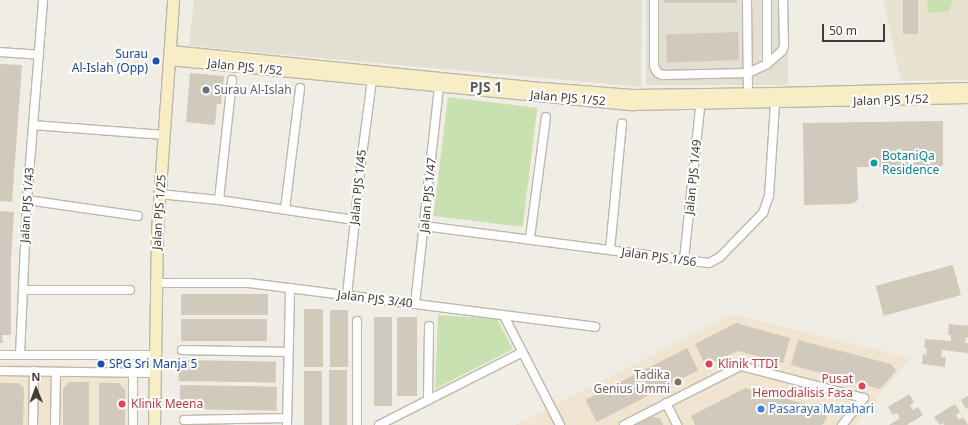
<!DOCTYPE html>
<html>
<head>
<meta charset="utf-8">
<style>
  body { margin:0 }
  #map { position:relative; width:968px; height:425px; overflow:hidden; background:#f0ede4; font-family:"Noto Sans",sans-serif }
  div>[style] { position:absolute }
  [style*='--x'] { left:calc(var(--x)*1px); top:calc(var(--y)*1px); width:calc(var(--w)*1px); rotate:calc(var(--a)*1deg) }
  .residential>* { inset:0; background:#e4dfd3; transform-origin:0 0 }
  .commercial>* { inset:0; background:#f1e4d1; transform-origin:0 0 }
  .education>* { inset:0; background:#e8e2d0 }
  .green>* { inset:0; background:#c9e1b1; transform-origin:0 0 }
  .building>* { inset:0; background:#d1c9bb; transform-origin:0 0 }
  .roads { filter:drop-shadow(1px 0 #bdb8ab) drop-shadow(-1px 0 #bdb8ab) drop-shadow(0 1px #bdb8ab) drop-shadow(0 -1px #bdb8ab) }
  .street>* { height:8px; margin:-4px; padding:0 4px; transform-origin:4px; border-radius:4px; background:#fff }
  .secondary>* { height:11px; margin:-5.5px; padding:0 5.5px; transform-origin:5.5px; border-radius:5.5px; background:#f8eec6 }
  .dots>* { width:11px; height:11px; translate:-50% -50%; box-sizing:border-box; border:2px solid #fff; border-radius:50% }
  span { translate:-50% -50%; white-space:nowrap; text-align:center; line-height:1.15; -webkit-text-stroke:4px #fff; paint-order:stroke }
  .transit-label { font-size:12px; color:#164399 }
  .right { translate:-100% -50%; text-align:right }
  .left { translate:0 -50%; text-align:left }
  .street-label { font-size:12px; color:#423d35 }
  .worship-label { font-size:12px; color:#5b616d }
  .culture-label { font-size:12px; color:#0d838f }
  .health-label { font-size:12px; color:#be3a42 }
  .education-label { font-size:12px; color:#785e54 }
  .shop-label { font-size:12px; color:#366cbe }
  .quarter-label { font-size:14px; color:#635b4d; font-weight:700 }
  .north { position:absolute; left:16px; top:369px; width:40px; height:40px; -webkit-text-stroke:3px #fff; paint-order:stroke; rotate:359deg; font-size:11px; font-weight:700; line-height:16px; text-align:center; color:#423d35 }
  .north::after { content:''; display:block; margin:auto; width:14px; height:18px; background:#423d35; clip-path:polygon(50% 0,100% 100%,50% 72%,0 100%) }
  .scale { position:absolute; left:822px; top:24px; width:63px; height:18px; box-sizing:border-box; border:2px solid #423d35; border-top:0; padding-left:5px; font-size:12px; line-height:14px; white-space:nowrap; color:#423d35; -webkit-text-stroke:3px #fff; paint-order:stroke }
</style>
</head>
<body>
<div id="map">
  <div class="residential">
    <div style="clip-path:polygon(194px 0,642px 0,641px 87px,189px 46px)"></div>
    <div style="left:646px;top:0;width:142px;height:85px"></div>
  </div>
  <div class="commercial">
    <div style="clip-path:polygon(733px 314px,911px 358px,855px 425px,515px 425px)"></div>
    <div style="left:0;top:363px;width:140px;height:62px;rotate:2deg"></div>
  </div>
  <div class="education">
    <div style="clip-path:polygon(883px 0,968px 0,968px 80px,901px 81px)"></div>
  </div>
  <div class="green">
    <div style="clip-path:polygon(927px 0,953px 0,949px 11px,928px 13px)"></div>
    <div style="left:448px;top:97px;width:90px;height:120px;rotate:7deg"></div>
    <div style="clip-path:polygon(438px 315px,497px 319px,513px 349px,435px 389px)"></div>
  </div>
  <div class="building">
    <div style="left:664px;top:0;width:73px;height:3px"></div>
    <div style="left:903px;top:0;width:15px;height:34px"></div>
    <div style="left:738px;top:32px;width:28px;height:72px;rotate:88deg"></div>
    <div style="clip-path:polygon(0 64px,22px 65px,12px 202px,0 201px)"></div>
    <div style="clip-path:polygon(190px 73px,224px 76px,221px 104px,217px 104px,215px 125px,186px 122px)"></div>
    <div style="clip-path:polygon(943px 121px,943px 166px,857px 167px,858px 199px,856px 202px,850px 204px,804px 205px,803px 123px)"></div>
    <div style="clip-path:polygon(0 211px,14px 212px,11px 259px,11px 335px,2px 335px,3px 343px,0 343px)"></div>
    <div style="left:953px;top:265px;width:31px;height:80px;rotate:75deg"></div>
    <div style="left:268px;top:294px;width:21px;height:87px;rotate:90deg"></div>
    <div style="left:304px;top:309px;width:19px;height:58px"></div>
    <div style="left:330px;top:310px;width:18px;height:57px"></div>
    <div style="left:374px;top:317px;width:18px;height:89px"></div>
    <div style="left:397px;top:317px;width:20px;height:79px"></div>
    <div style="left:181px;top:319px;width:86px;height:22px"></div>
    <div style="clip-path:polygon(736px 323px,790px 338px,783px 363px,738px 351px,706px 366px,695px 344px)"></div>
    <div style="clip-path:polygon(949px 324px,968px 326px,968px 338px,966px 337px,965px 343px,968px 343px,968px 353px,942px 350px,941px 357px,946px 357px,945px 367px,922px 364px,923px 354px,926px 355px,927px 349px,924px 348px,925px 339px,951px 341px,951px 335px,948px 335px)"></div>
    <div style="clip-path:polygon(798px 340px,891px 364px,896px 371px,880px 389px,791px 365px)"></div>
    <div style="left:687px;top:348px;width:25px;height:114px;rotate:63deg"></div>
    <div style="left:179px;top:360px;width:97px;height:21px;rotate:1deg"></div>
    <div style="left:329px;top:370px;width:18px;height:55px"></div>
    <div style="left:304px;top:371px;width:18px;height:54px"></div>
    <div style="clip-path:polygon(69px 382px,89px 382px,89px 425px,63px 425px,63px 389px)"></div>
    <div style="clip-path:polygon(0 383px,18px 383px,24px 388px,23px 425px,0 425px)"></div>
    <div style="clip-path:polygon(99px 383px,119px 383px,125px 390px,125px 425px,99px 425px)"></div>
    <div style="left:180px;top:385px;width:97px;height:24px;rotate:1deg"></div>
    <div style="clip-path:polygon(745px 388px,813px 406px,823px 412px,827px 418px,822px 425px,695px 425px,691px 416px)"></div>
    <div style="clip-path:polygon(909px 394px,914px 402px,910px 405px,913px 410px,918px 407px,923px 415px,907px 425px,889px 425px,900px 418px,897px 413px,893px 415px,888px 407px)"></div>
    <div style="clip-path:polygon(968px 396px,968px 408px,966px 409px,961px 400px)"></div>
    <div style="clip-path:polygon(955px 404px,960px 412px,956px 415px,959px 420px,963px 417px,968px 425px,944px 425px,943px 423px,940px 425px,934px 417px)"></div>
    <div style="clip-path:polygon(652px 417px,660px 418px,663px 425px,635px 425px)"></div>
  </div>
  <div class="roads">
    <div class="street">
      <div style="--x:654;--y:0;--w:66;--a:90"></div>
      <div style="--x:654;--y:66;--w:7;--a:63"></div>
      <div style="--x:657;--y:72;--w:6;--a:31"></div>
      <div style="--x:662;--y:75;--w:86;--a:-1.3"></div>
      <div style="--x:748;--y:73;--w:21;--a:-25"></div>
      <div style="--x:767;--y:64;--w:20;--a:-41"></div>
      <div style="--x:782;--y:51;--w:5;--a:-68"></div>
      <div style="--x:784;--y:46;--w:46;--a:-91.2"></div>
      <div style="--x:747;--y:0;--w:98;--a:89.4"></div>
      <div style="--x:767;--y:0;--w:64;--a:90"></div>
      <div style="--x:0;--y:52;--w:39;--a:4"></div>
      <div style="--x:33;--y:125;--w:131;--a:4.4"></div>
      <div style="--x:159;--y:194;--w:60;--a:5.7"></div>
      <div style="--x:219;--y:200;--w:137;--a:8.4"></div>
      <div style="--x:27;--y:200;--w:112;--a:8.2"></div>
      <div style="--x:219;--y:200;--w:121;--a:-83.8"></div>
      <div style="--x:285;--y:209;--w:122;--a:-82.9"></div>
      <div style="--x:424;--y:226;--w:287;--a:7.4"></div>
      <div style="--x:709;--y:263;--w:13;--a:-29"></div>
      <div style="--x:720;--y:257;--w:62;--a:-45.7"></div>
      <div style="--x:763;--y:213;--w:18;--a:-71"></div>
      <div style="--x:769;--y:196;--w:94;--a:-86.3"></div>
      <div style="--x:530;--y:238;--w:122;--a:-82.5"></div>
      <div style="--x:610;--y:250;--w:127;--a:-84.6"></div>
      <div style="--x:684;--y:260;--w:163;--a:-84"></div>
      <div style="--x:155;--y:283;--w:94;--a:0"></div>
      <div style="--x:249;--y:283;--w:349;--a:7.2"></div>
      <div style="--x:23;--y:290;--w:107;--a:0"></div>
      <div style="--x:347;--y:295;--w:133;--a:-83.9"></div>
      <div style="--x:361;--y:163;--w:84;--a:-82.5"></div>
      <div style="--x:415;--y:304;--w:219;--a:-83.7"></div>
      <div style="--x:504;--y:316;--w:123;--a:62.8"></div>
      <div style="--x:182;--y:350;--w:106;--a:1.1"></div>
      <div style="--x:0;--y:355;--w:154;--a:0"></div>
      <div style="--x:20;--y:355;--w:155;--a:-87.4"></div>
      <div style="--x:27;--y:200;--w:201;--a:-85.4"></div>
      <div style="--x:0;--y:371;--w:154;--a:0.7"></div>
      <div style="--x:428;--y:400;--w:74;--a:-89.2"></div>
      <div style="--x:666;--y:403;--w:25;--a:63"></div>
      <div style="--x:184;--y:420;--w:103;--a:-1.1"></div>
      <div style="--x:33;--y:425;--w:54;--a:-88.9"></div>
      <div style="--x:55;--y:425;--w:53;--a:-88.9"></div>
      <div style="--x:133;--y:425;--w:53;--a:-90"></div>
      <div style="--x:287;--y:425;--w:137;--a:-88.7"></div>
      <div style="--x:357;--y:425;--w:104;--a:-90"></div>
      <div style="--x:379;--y:425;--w:161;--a:-26.9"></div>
      <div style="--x:624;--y:425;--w:131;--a:-26.8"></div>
      <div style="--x:741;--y:366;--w:127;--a:14.6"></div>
      <div style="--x:864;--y:398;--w:35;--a:129"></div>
    </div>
    <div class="secondary">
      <div style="--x:170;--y:51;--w:374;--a:5.7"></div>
      <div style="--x:542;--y:88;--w:90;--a:4.4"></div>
      <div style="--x:632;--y:95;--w:144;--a:-0.8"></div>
      <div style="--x:776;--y:93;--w:192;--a:-1.5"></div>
      <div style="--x:169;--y:59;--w:465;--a:5.6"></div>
      <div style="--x:632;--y:104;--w:336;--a:-1.2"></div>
      <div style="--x:154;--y:425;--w:194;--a:-89.1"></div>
      <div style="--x:157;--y:231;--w:232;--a:-86"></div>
    </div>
  </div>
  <div class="dots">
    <div style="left:156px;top:61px;background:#1a4fb4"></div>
    <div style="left:206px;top:90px;background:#6b7280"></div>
    <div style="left:874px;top:163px;background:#0f9aa8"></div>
    <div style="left:101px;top:364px;background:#1a4fb4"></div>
    <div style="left:709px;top:364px;background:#e0444e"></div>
    <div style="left:678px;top:382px;background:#8d6e63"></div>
    <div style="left:862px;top:386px;background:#e0444e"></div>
    <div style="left:122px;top:404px;background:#e0444e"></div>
    <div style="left:761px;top:409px;background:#3f7fe0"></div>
  </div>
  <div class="transit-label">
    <span class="right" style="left:148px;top:61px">Surau<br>Al-Islah (Opp)</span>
    <span class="left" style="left:109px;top:364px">SPG Sri Manja 5</span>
  </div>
  <div class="street-label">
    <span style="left:245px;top:67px;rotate:6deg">Jalan PJS 1/52</span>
    <span style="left:568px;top:98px;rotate:5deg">Jalan PJS 1/52</span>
    <span style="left:891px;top:100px;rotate:-2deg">Jalan PJS 1/52</span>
    <span style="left:693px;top:177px;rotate:-84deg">Jalan PJS 1/49</span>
    <span style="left:358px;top:187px;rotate:-84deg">Jalan PJS 1/45</span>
    <span style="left:428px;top:195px;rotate:-84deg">Jalan PJS 1/47</span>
    <span style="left:27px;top:205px;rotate:-86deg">Jalan PJS 1/43</span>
    <span style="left:159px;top:212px;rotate:-86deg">Jalan PJS 1/25</span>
    <span style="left:659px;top:257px;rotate:8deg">Jalan PJS 1/56</span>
    <span style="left:375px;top:299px;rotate:7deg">Jalan PJS 3/40</span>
  </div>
  <div class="worship-label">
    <span class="left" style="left:214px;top:90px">Surau Al-Islah</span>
  </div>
  <div class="culture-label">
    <span class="left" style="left:882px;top:163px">BotaniQa<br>Residence</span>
  </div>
  <div class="health-label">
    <span class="left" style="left:718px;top:364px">Klinik TTDI</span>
    <span class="right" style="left:853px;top:386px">Pusat<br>Hemodialisis Fasa</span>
    <span class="left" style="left:131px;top:404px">Klinik Meena</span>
  </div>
  <div class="education-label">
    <span class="right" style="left:670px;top:382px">Tadika<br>Genius Ummi</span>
  </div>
  <div class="shop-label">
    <span class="left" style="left:769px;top:409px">Pasaraya Matahari</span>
  </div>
  <div class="quarter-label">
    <span style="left:486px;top:87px">PJS 1</span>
  </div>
  <div class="north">N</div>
  <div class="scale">50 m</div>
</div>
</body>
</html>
